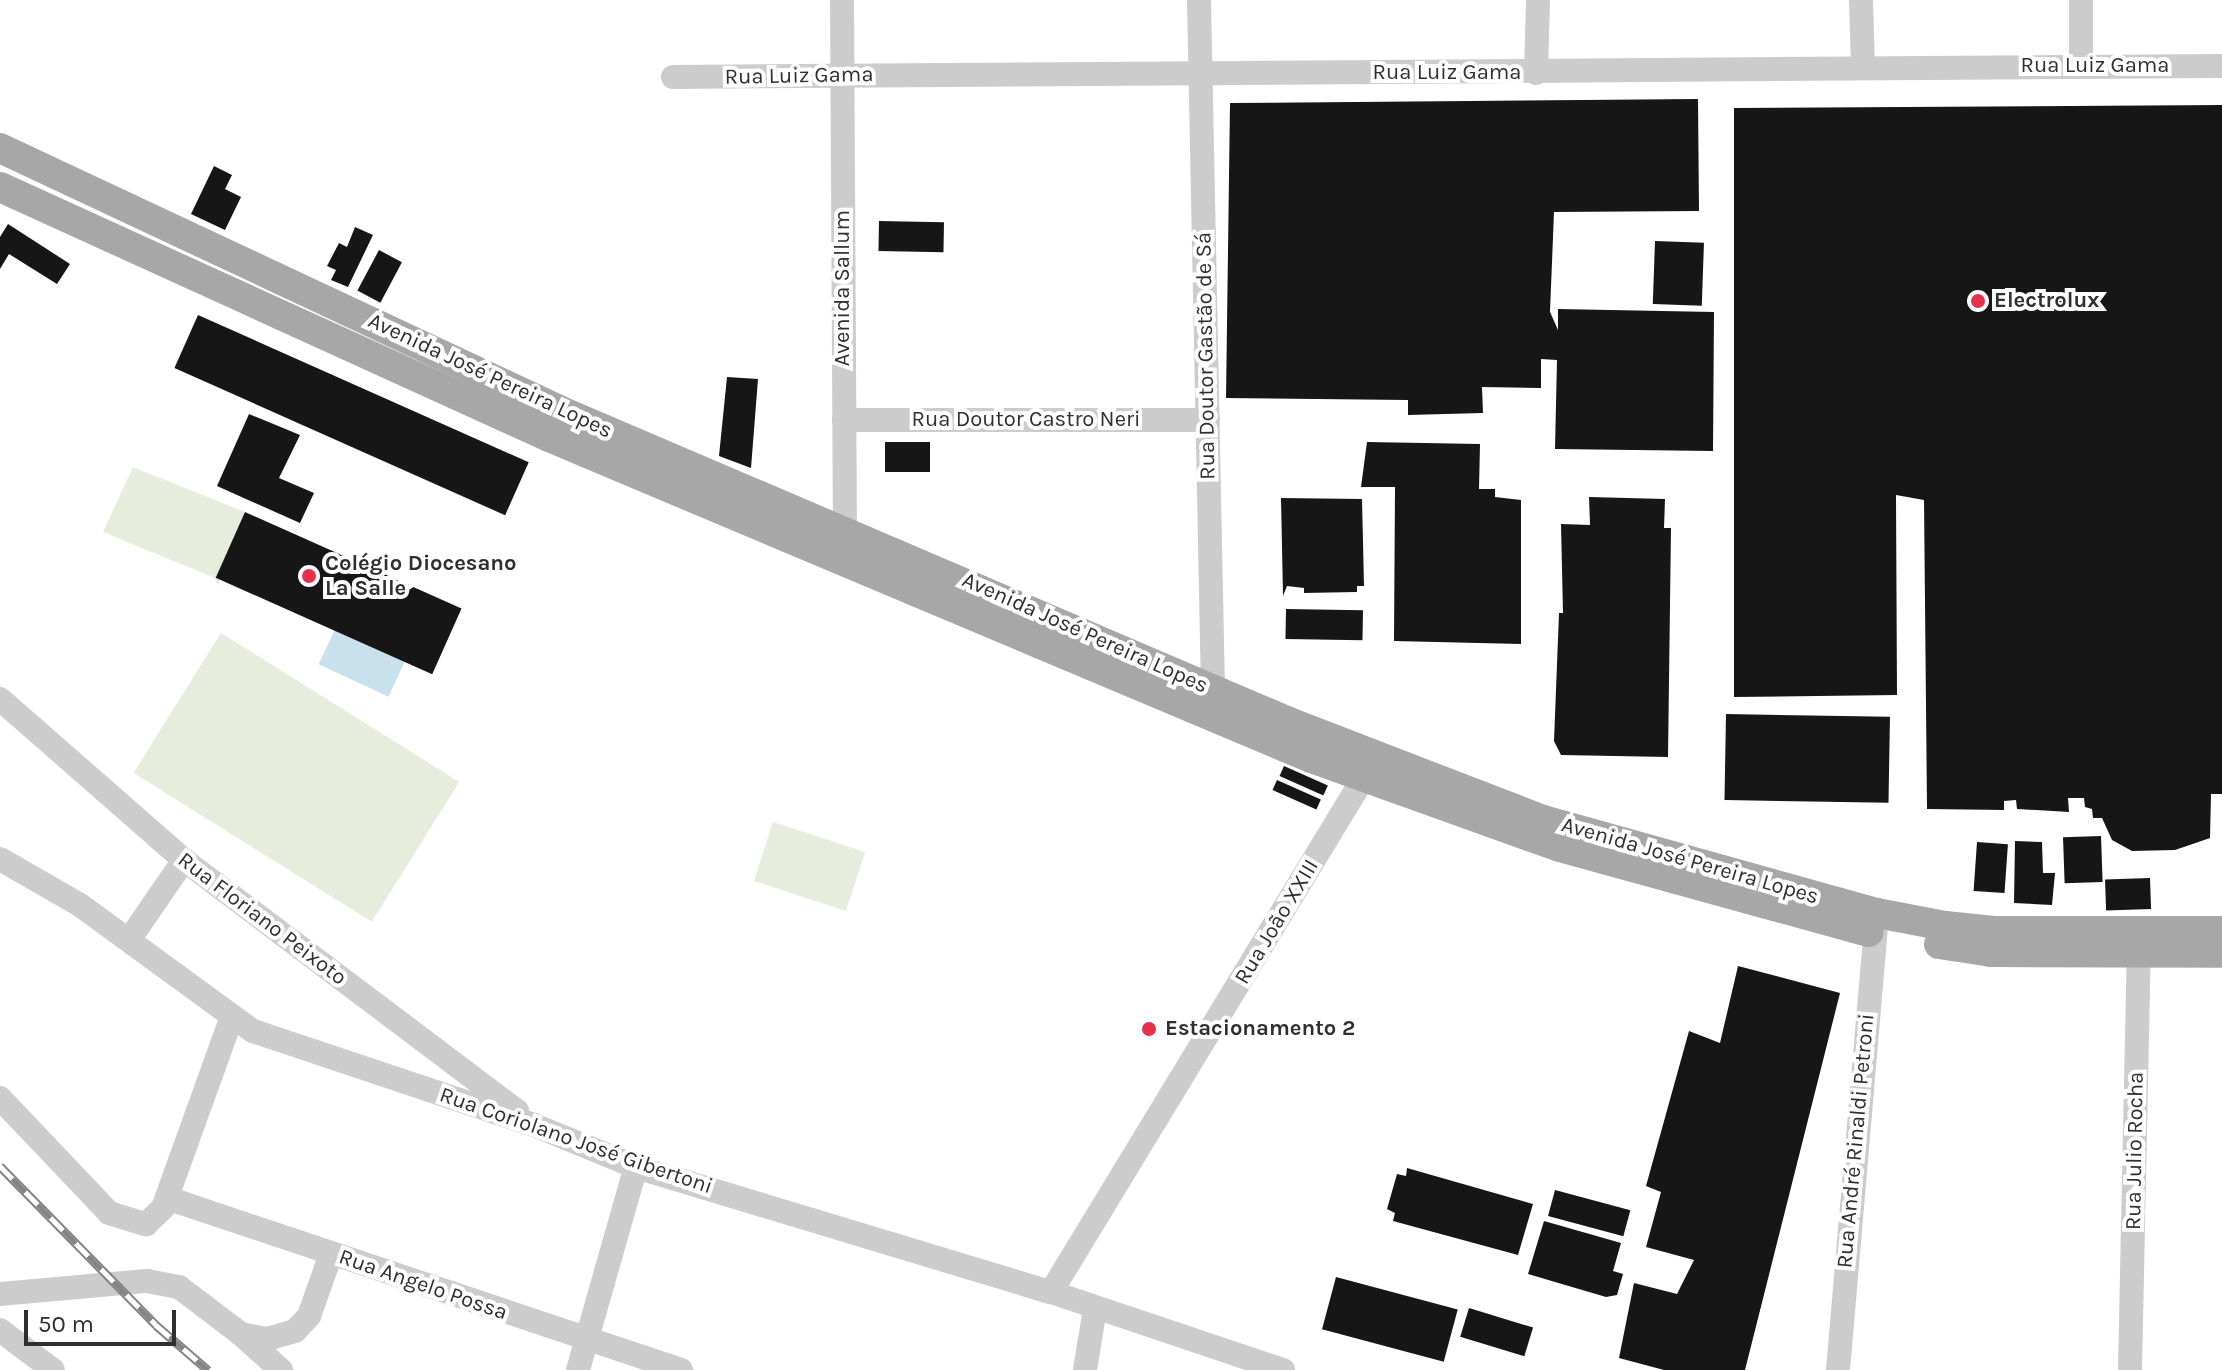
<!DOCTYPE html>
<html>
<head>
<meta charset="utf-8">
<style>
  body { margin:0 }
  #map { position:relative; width:2222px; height:1370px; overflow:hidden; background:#fff; font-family:Karla,sans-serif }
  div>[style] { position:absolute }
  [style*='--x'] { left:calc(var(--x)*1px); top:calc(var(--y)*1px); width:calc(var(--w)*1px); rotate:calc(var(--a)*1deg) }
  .green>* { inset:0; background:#e7eddd; transform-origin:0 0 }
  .water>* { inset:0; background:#c9e1ec; transform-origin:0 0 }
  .building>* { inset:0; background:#161616; transform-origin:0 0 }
  .minor>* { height:24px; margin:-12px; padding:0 12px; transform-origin:12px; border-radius:12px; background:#ccc }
  .major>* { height:30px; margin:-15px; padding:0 15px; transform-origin:15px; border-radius:15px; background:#a7a7a7 }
  .rail>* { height:9px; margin-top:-4.5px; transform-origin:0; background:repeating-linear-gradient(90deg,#fff 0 18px,#848484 0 36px); box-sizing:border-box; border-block:2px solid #848484 }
  .dots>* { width:22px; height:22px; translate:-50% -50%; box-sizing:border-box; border:4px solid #fff; border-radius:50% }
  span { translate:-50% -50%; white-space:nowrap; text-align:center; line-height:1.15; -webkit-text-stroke:8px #fff; paint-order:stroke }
  .street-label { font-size:22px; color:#2f2f2f }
  .poi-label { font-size:22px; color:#2f2f2f; font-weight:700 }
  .left { translate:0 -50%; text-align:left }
  .scale { position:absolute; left:24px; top:1310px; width:152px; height:36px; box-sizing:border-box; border:4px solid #2f2f2f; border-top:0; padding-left:10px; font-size:24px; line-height:28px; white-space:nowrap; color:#2f2f2f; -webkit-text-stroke:6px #fff; paint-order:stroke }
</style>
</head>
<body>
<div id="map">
  <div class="green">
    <div style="clip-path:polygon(133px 467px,245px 512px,218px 586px,215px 578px,103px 532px)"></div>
    <div style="left:221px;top:633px;width:281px;height:165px;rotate:32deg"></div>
    <div style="left:773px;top:822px;width:97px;height:62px;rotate:18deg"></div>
  </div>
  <div class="water">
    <div style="left:336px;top:627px;width:77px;height:41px;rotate:25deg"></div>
  </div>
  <div class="building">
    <div style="clip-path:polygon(1698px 99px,1699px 211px,1554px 212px,1550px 312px,1558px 330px,1558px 309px,1714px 312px,1713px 451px,1555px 449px,1557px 360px,1541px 359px,1541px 388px,1482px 387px,1483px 413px,1408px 415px,1408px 400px,1226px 398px,1230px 103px)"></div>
    <div style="clip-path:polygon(2222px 105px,2222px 794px,2211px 794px,2210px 838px,2175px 850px,2132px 851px,2112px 840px,2102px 818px,2093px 818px,2092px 809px,2085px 807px,2084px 798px,2068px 798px,2069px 812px,2017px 809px,2016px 800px,2004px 801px,2004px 810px,1927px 809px,1924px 500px,1896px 495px,1897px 695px,1734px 697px,1734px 108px)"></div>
    <div style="clip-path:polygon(214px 166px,232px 175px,225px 189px,241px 197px,225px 230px,191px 214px)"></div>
    <div style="left:879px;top:221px;width:65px;height:30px;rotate:1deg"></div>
    <div style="clip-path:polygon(8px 224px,70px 264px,57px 284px,9px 254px,0 269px,0 237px)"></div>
    <div style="clip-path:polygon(355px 227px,373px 235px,348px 287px,331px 280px,336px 270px,327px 266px,339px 243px,347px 247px)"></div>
    <div style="left:1655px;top:241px;width:49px;height:63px;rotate:2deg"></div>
    <div style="left:379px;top:250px;width:26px;height:46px;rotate:28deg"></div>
    <div style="left:198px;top:315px;width:362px;height:58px;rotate:24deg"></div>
    <div style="clip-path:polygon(727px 377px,758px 379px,751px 468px,719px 456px)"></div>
    <div style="clip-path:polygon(249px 414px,300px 435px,279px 478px,314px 493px,300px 523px,217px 486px)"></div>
    <div style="left:885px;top:442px;width:45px;height:30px"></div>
    <div style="clip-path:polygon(1367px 442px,1480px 444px,1479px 489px,1495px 489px,1495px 497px,1521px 500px,1521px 644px,1394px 641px,1395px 487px,1361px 487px)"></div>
    <div style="clip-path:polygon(1589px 497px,1665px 499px,1664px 528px,1671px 528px,1668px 757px,1561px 755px,1554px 741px,1559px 613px,1563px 613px,1561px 524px,1590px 525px)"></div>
    <div style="clip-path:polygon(1281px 498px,1362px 499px,1364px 586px,1357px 586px,1357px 592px,1304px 593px,1304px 588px,1287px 586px,1283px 596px)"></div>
    <div style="left:245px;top:512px;width:237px;height:72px;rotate:24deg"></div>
    <div style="left:1286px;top:609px;width:77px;height:30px;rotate:1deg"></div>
    <div style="left:1726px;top:714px;width:164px;height:86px;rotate:1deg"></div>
    <div style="left:1284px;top:766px;width:48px;height:11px;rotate:24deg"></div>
    <div style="left:1277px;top:780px;width:48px;height:11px;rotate:24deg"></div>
    <div style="left:2101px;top:836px;width:46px;height:38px;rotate:88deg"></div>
    <div style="clip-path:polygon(2015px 841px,2042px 842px,2043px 873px,2055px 873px,2052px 905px,2014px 903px)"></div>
    <div style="left:1977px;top:842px;width:31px;height:49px;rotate:4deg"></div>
    <div style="left:2150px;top:878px;width:31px;height:45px;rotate:88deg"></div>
    <div style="clip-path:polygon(1738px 966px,1840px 993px,1745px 1370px,1664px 1370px,1619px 1358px,1634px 1283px,1677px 1294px,1694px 1260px,1646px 1247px,1661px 1192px,1646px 1186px,1689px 1031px,1720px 1043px)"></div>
    <div style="clip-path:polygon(1407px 1168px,1533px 1204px,1518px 1255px,1393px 1221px,1395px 1213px,1387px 1209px,1397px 1174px,1406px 1176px)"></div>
    <div style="left:1555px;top:1190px;width:78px;height:27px;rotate:15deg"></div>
    <div style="clip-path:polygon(1544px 1221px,1621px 1243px,1613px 1271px,1623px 1274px,1617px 1295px,1606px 1297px,1528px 1274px)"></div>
    <div style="left:1336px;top:1277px;width:126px;height:54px;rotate:15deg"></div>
    <div style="left:1469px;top:1308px;width:67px;height:30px;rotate:17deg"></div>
  </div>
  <div class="minor">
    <div style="--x:842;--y:0;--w:529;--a:89.68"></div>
    <div style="--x:845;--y:529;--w:21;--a:61"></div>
    <div style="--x:1199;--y:0;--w:689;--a:88.84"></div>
    <div style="--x:1213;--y:689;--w:16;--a:120"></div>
    <div style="--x:1861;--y:0;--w:68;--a:88.3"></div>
    <div style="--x:2081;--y:0;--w:64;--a:90"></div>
    <div style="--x:1536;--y:73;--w:73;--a:-88.4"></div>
    <div style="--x:673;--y:77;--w:1549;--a:-0.41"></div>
    <div style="--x:844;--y:420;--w:364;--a:0"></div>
    <div style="--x:0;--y:699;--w:244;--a:41.2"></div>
    <div style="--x:184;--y:860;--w:417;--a:37"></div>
    <div style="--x:0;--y:859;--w:92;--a:29.9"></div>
    <div style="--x:80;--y:905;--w:214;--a:36.1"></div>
    <div style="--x:253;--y:1031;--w:296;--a:18.5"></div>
    <div style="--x:534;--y:1125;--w:110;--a:22.4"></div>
    <div style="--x:636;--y:1167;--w:433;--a:16.8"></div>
    <div style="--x:1051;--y:1292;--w:245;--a:18.6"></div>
    <div style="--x:129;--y:940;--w:97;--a:-55.5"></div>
    <div style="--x:0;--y:1098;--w:158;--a:46.5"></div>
    <div style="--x:109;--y:1213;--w:39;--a:17"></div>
    <div style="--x:146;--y:1224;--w:23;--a:-43"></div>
    <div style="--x:163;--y:1208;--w:204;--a:-70.2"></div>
    <div style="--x:167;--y:1198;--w:542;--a:18.5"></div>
    <div style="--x:1051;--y:1292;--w:618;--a:-58.7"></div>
    <div style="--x:0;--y:1294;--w:148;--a:-5.1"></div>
    <div style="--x:147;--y:1281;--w:33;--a:11"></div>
    <div style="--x:179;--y:1287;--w:78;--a:37.2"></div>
    <div style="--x:241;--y:1334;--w:26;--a:11"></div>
    <div style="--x:267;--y:1339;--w:29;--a:-16"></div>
    <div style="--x:295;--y:1331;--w:21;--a:-47"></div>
    <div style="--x:309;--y:1316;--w:66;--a:-70.5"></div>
    <div style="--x:0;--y:1330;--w:66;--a:37"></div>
    <div style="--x:241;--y:1334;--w:54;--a:42"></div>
    <div style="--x:578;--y:1370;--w:211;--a:-74.1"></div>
    <div style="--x:1085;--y:1370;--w:63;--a:-80.8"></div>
    <div style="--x:1838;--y:1370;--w:457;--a:-85.1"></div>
    <div style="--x:2130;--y:1370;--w:432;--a:-88.8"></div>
  </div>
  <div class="major">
    <div style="--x:0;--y:148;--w:620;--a:25.12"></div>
    <div style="--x:561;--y:411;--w:792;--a:23.13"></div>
    <div style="--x:1289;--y:722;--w:272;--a:21.1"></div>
    <div style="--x:1543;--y:820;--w:347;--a:15.6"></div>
    <div style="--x:1877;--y:913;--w:69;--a:10.8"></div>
    <div style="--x:1945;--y:926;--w:49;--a:5.8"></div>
    <div style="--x:1994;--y:931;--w:228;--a:0"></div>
    <div style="--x:0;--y:187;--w:603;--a:24.48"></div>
    <div style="--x:549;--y:437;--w:827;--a:22.84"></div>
    <div style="--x:1311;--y:758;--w:264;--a:19.7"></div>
    <div style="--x:1560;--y:847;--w:320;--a:15.4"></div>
    <div style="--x:1939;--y:944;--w:53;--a:8.7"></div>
    <div style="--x:1991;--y:952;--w:231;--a:0.2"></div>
  </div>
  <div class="rail">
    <div style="--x:0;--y:1166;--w:223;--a:45.5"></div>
    <div style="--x:156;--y:1325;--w:69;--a:40.9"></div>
  </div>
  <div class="dots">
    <div style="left:1978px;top:301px;background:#e7314c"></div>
    <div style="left:309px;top:576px;background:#e7314c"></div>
    <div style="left:1149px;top:1029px;background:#e7314c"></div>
  </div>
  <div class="street-label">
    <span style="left:2095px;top:66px">Rua Luiz Gama</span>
    <span style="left:1447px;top:73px">Rua Luiz Gama</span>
    <span style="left:799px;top:76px;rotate:-1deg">Rua Luiz Gama</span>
    <span style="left:843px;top:288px;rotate:-90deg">Avenida Sallum</span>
    <span style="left:1206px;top:356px;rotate:-91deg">Rua Doutor Gastão de Sá</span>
    <span style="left:490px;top:376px;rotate:25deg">Avenida José Pereira Lopes</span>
    <span style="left:1026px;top:420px">Rua Doutor Castro Neri</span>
    <span style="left:1085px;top:633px;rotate:24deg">Avenida José Pereira Lopes</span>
    <span style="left:1690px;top:861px;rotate:16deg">Avenida José Pereira Lopes</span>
    <span style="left:262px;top:919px;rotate:37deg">Rua Floriano Peixoto</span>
    <span style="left:1277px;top:922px;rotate:-59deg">Rua João XXIII</span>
    <span style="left:576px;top:1141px;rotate:19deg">Rua Coriolano José Gibertoni</span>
    <span style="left:1856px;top:1141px;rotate:-85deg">Rua André Rinaldi Petroni</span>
    <span style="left:2135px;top:1151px;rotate:-89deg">Rua Julio Rocha</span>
    <span style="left:423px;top:1285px;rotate:19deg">Rua Angelo Possa</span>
  </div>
  <div class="poi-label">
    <span class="left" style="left:1994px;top:301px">Electrolux</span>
    <span class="left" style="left:325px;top:576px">Colégio Diocesano<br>La Salle</span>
    <span class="left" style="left:1165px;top:1029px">Estacionamento 2</span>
  </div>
  <div class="scale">50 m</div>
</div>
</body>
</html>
